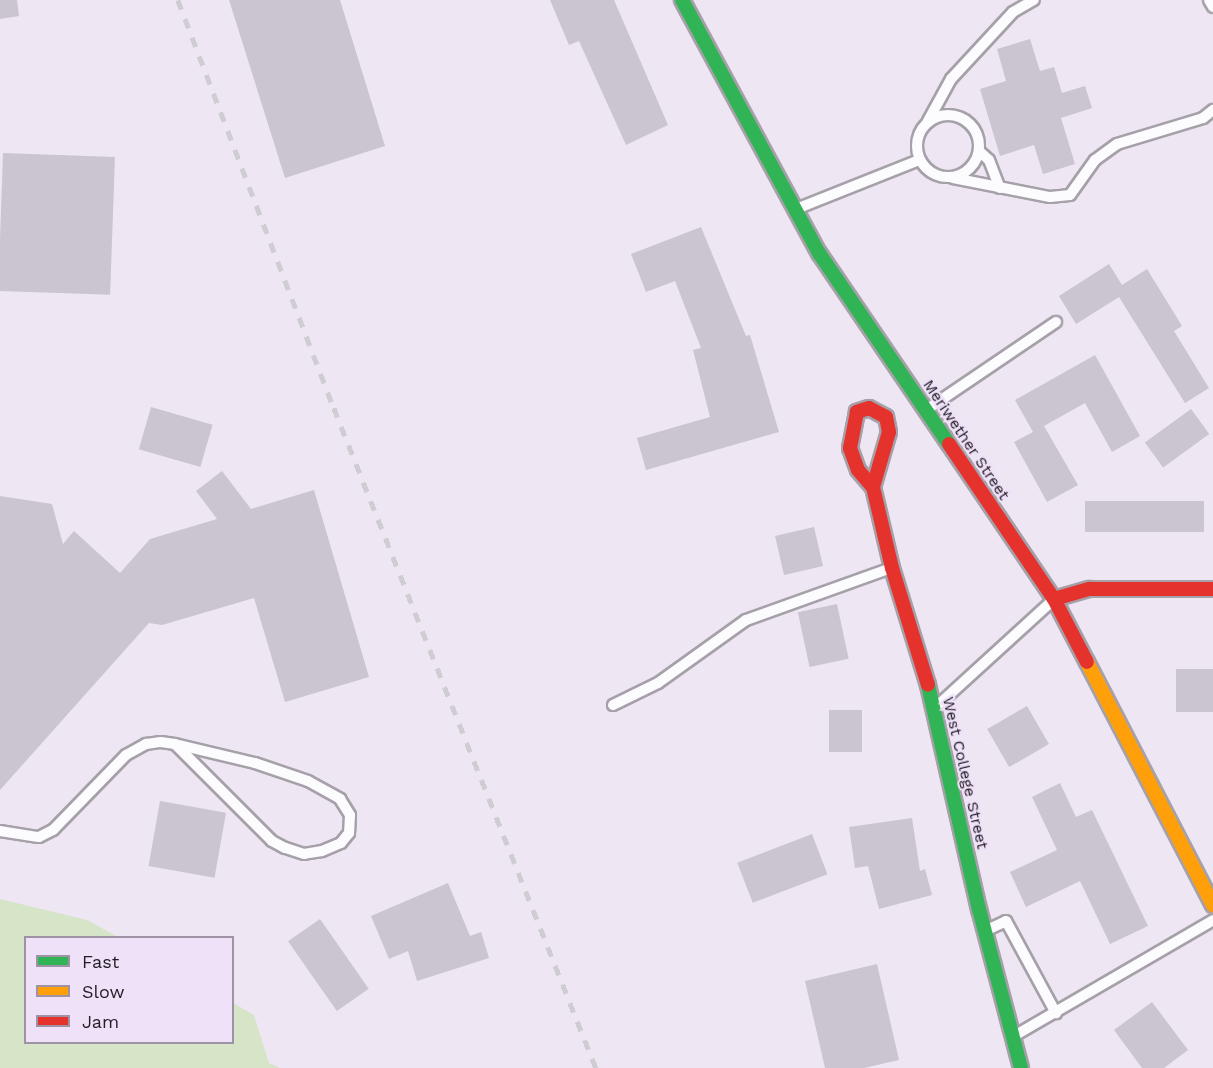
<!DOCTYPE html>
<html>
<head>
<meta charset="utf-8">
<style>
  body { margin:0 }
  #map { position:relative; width:1213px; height:1068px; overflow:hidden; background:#eee6f3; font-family:"Work Sans",sans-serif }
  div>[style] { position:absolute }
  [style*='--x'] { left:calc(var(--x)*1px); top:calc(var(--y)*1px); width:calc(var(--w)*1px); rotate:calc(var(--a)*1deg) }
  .green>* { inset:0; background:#d6e4c7 }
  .building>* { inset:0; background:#cbc5cf; transform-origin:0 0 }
  .roads { filter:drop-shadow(2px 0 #a6a0a9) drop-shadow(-2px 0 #a6a0a9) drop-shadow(0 2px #a6a0a9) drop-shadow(0 -2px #a6a0a9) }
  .lane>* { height:10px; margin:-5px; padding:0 5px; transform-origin:5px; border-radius:5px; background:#fcfbfd }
  .lane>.ring { margin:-5px; padding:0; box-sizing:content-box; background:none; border:10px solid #fcfbfd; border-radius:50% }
  .fast>* { height:14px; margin:-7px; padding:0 7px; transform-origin:7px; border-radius:7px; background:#30b455 }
  .slow>* { height:14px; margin:-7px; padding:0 7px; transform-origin:7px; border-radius:7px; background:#ff9f0a }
  .jam>* { height:14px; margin:-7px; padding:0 7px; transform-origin:7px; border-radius:7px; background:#e5322d }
  .rail>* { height:4.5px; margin-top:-2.25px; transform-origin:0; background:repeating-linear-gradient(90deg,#cfcdd1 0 10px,transparent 0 20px) }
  span { translate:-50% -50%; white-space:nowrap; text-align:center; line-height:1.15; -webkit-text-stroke:4.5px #efe1f8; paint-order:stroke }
  .street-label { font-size:16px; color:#231e26 }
  .legend { position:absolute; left:24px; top:936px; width:210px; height:108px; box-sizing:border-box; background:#efe1f8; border:2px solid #9d93a4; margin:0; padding:8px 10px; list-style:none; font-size:18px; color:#231e26 }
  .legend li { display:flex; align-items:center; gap:12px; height:30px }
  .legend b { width:30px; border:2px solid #9d93a4 }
</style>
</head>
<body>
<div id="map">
  <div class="green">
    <div style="clip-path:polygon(0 899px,87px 920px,118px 937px,26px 938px,26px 1042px,232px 1042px,233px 1003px,254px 1015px,269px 1063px,280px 1068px,0 1068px)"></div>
  </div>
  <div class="building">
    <div style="clip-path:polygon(0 0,17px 0,19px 16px,0 19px)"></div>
    <div style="clip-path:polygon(229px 0,340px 0,385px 146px,285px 178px)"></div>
    <div style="clip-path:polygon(550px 0,614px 0,668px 125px,626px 145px,579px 41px,569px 45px)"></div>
    <div style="clip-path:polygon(1030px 39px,1040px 71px,1054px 67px,1062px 93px,1085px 86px,1092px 108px,1061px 118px,1075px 164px,1043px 174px,1034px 145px,1000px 156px,980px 89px,1006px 81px,997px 49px)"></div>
    <div style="left:3px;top:153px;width:112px;height:138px;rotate:2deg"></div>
    <div style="clip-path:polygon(701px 227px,746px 336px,750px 335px,779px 432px,646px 470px,637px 438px,710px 417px,693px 350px,701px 348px,675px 281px,646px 292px,631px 254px)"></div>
    <div style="clip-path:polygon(1109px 264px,1122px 285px,1147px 269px,1182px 326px,1174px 331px,1209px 388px,1185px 403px,1119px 297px,1076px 324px,1059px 296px)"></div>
    <div style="clip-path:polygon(1095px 355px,1140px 436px,1112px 452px,1085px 403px,1044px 426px,1078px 485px,1047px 502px,1014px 442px,1033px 432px,1015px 400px)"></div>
    <div style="left:151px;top:407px;width:64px;height:44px;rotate:16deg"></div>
    <div style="left:1191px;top:409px;width:31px;height:57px;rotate:54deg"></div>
    <div style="clip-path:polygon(222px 471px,251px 509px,314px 490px,369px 677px,285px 702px,254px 598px,162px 625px,149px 623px,0 790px,0 496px,52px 504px,63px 544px,74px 531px,120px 573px,150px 539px,217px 519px,196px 491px)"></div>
    <div style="left:1085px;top:501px;width:119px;height:31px"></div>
    <div style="left:814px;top:527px;width:40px;height:40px;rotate:77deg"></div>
    <div style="left:837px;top:604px;width:56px;height:40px;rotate:78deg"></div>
    <div style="left:1176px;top:669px;width:37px;height:43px"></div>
    <div style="left:1027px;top:706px;width:44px;height:46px;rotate:60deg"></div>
    <div style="left:829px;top:710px;width:33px;height:42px"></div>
    <div style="clip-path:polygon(1060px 783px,1076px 817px,1092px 810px,1148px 926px,1110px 944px,1080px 881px,1026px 907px,1010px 872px,1057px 850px,1032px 797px)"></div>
    <div style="left:160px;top:801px;width:67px;height:66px;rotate:10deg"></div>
    <div style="clip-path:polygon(912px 818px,920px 871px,925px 869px,932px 895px,879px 909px,868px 866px,855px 868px,849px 827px)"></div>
    <div style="left:812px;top:834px;width:43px;height:80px;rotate:69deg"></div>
    <div style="clip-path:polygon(448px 883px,470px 936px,481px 932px,489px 958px,417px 981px,408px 951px,389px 959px,371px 916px)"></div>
    <div style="left:320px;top:919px;width:85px;height:39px;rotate:55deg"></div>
    <div style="clip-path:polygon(877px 964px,899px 1060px,864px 1068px,825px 1068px,805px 981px)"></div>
    <div style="clip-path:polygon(1152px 1002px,1188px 1050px,1164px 1068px,1142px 1068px,1114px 1030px)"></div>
  </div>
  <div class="roads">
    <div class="lane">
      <div style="--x:1209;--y:0;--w:8;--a:60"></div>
      <div class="ring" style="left:917px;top:115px;width:52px;height:52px"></div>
      <div style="--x:928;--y:121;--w:48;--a:-61.3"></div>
      <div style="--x:951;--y:79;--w:91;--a:-47.2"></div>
      <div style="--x:1013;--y:12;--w:24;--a:-30"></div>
      <div style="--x:979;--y:151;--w:13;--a:42"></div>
      <div style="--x:989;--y:160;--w:30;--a:69"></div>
      <div style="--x:953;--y:178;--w:99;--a:11.1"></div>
      <div style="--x:1050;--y:197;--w:20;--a:-6"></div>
      <div style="--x:1070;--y:195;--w:43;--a:-54.5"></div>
      <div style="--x:1095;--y:160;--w:27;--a:-36"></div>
      <div style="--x:1117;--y:144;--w:90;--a:-16.8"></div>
      <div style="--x:1203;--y:118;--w:13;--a:-39"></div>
      <div style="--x:796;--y:209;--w:132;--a:-21.7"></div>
      <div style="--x:926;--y:410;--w:157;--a:-34.1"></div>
      <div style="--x:613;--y:705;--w:50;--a:-26.1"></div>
      <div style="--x:658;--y:683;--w:108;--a:-35.6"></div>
      <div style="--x:746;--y:620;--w:154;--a:-19.7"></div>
      <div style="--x:937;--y:706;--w:156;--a:-42.4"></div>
      <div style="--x:0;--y:831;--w:39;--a:9"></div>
      <div style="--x:39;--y:837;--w:16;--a:-27"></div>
      <div style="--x:53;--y:830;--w:105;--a:-45.8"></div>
      <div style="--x:126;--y:755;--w:23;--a:-29"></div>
      <div style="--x:146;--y:744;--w:15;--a:-8"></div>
      <div style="--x:161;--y:742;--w:14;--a:8"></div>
      <div style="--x:175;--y:744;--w:82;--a:13.4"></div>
      <div style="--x:255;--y:763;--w:56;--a:18.8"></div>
      <div style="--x:308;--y:781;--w:37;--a:29"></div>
      <div style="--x:340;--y:799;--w:19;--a:58"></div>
      <div style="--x:350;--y:815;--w:18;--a:93"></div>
      <div style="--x:349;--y:833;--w:13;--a:129"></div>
      <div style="--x:341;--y:843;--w:21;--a:157"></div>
      <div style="--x:322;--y:851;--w:18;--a:171"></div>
      <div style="--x:304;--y:854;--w:20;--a:-162"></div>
      <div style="--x:285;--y:848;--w:15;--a:-152"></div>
      <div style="--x:272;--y:841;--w:137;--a:-135"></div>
      <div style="--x:987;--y:930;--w:21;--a:-25"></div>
      <div style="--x:1006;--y:921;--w:105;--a:61.5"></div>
      <div style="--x:1014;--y:1036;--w:230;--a:-30.2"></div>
    </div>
    <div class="fast">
      <div style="--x:682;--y:0;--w:288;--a:61.6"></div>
      <div style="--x:819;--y:253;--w:231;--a:55.8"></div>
      <div style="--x:928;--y:685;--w:230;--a:77.2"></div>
      <div style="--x:979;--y:909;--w:164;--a:75.2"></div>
    </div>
    <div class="slow">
      <div style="--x:1087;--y:662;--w:274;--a:62.6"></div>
    </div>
    <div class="jam">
      <div style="--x:949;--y:444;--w:187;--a:55.9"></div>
      <div style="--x:1054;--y:599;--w:71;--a:62.4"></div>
      <div style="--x:873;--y:487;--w:57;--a:-73.8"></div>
      <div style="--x:889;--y:432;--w:15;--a:-101"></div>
      <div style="--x:886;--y:417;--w:19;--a:-152"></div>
      <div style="--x:869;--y:408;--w:13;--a:162"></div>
      <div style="--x:857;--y:412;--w:37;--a:101"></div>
      <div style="--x:850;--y:448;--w:23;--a:70"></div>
      <div style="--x:858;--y:470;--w:23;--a:49"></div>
      <div style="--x:873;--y:487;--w:83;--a:76.8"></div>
      <div style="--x:892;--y:568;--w:122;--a:72.9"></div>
      <div style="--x:1054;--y:599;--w:37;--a:-16"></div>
      <div style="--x:1090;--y:589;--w:123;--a:0"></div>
    </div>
  </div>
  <div class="rail">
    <div style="--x:178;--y:0;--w:437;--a:69.1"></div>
    <div style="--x:334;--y:408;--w:710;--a:68.35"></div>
  </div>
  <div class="street-label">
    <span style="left:966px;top:440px;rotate:56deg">Meriwether Street</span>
    <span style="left:965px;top:773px;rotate:77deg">West College Street</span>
  </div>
  <ul class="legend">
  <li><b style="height:8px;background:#30b455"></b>Fast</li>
  <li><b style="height:8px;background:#ff9f0a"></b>Slow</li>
  <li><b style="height:8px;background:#e5322d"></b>Jam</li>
  </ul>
</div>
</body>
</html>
